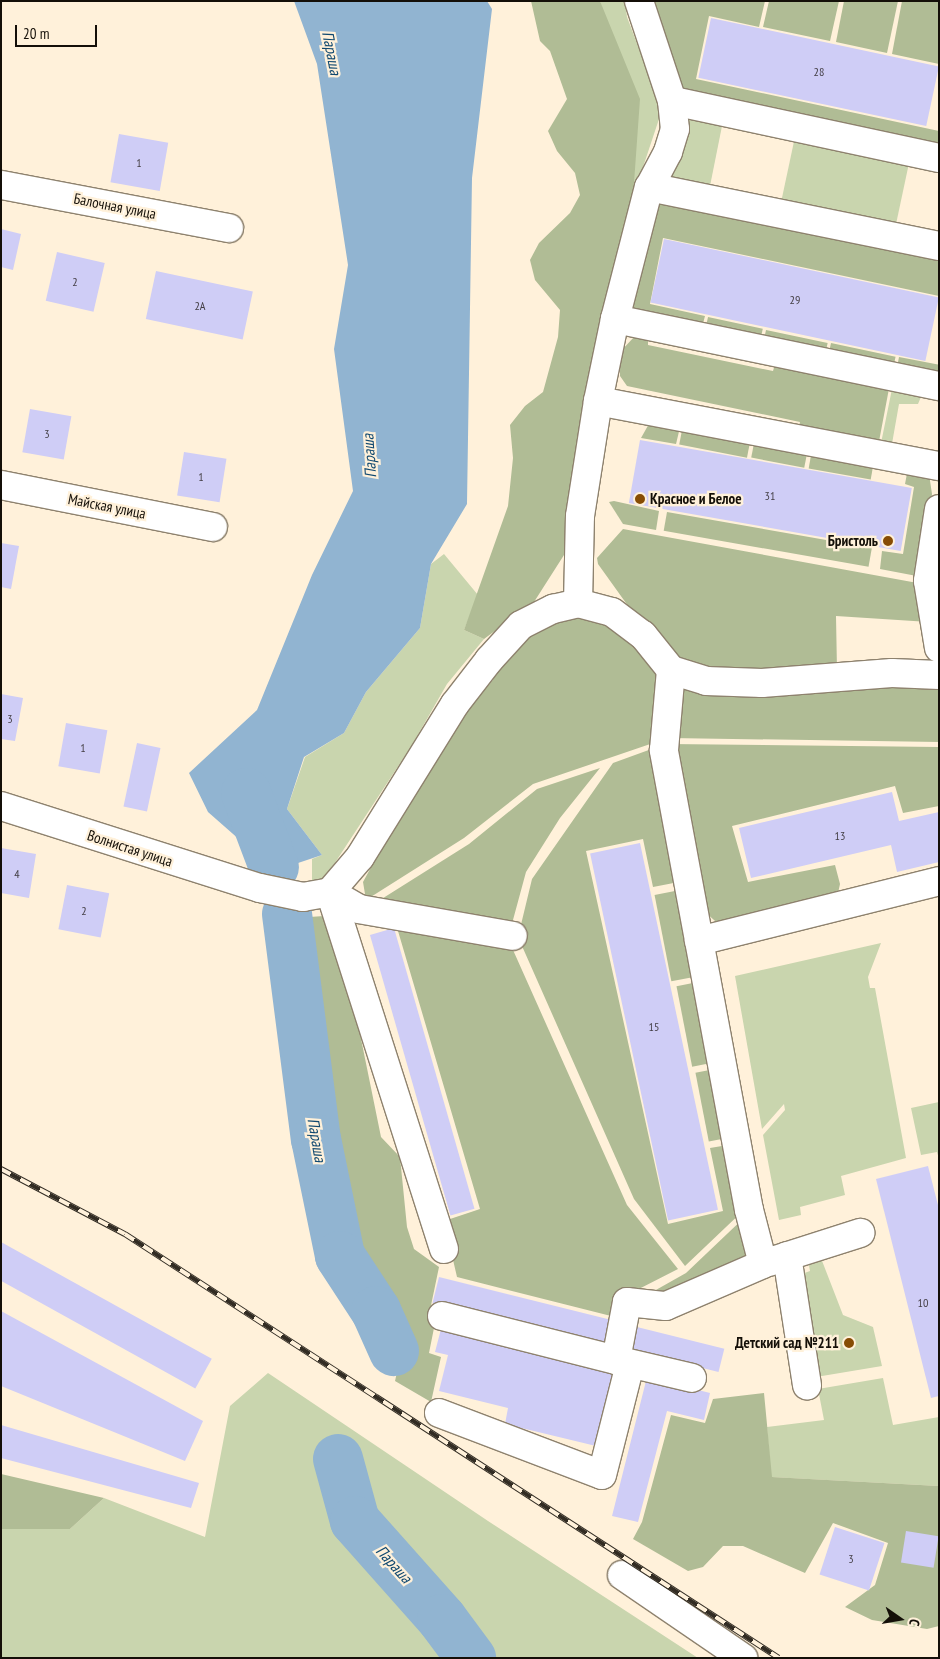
<!DOCTYPE html>
<html>
<head>
<meta charset="utf-8">
<style>
  body { margin:0 }
  #map { position:relative; width:940px; height:1659px; overflow:hidden; background:#fff1da; font-family:"PT Sans Narrow",sans-serif }
  div>[style] { position:absolute }
  [style*='--x'] { left:calc(var(--x)*1px); top:calc(var(--y)*1px); width:calc(var(--w)*1px); rotate:calc(var(--a)*1deg) }
  .green>* { inset:0; background:#c9d5ae; transform-origin:0 0 }
  .forest>* { inset:0; background:#b0bc95; transform-origin:0 0 }
  .water>* { inset:0; background:#91b4d1 }
  .river>* { height:50px; margin:-25px; padding:0 25px; transform-origin:25px; border-radius:25px; background:#91b4d1 }
  .building>* { inset:0; background:#cfcdf6; transform-origin:0 0 }
  .roads { filter:drop-shadow(1px 0 #8e826e) drop-shadow(-1px 0 #8e826e) drop-shadow(0 1px #8e826e) drop-shadow(0 -1px #8e826e) }
  .minor>* { height:28px; margin:-14px; padding:0 14px; transform-origin:14px; border-radius:14px; background:#fff }
  .rail>* { height:5.5px; margin-top:-2.75px; transform-origin:0; background:repeating-linear-gradient(90deg,#fff1da 0 11px,#322c23 0 22px); box-sizing:border-box; border-block:1px solid #322c23 }
  .dots>* { width:14px; height:14px; translate:-50% -50%; box-sizing:border-box; border:2px solid #fff1da; border-radius:50% }
  span { translate:-50% -50%; white-space:nowrap; text-align:center; line-height:1.15; -webkit-text-stroke:4.5px #fff1da; paint-order:stroke }
  .number-label { font-size:12px; color:#433e44 }
  .number-label span { -webkit-text-stroke-width:0 }
  .street-label { font-size:15px; color:#140f08 }
  .poi-label { font-size:15px; color:#140f08; font-weight:700 }
  .left { translate:0 -50%; text-align:left }
  .right { translate:-100% -50%; text-align:right }
  .water-label { font-size:16px; color:#10486f; font-style:italic }
  .frame { position:absolute; inset:0; border:2px solid #140f08; pointer-events:none }
  .north { position:absolute; left:875px; top:1594px; width:50px; height:50px; -webkit-text-stroke:4px #fff1da; paint-order:stroke; rotate:103deg; font-size:14px; font-weight:700; line-height:20px; text-align:center; color:#140f08 }
  .north::after { content:''; display:block; margin:auto; width:18px; height:22px; background:#140f08; clip-path:polygon(50% 0,100% 100%,50% 72%,0 100%) }
  .scale { position:absolute; left:15px; top:25px; width:82px; height:22px; box-sizing:border-box; border:2px solid #140f08; border-top:0; padding-left:6px; font-size:15px; line-height:18px; white-space:nowrap; color:#140f08; -webkit-text-stroke:4px #fff1da; paint-order:stroke }
</style>
</head>
<body>
<div id="map">
  <div class="green">
    <div style="clip-path:polygon(600px 1px,625px 1px,627px 17px,656px 94px,659px 119px,633px 197px,607px 25px)"></div>
    <div style="clip-path:polygon(686px 107px,724px 116px,708px 196px,656px 186px)"></div>
    <div style="left:796px;top:132px;width:117px;height:80px;rotate:12deg"></div>
    <div style="clip-path:polygon(894px 379px,926px 385px,918px 404px,899px 404px,890px 455px,879px 453px)"></div>
    <div style="clip-path:polygon(444px 554px,478px 595px,464px 630px,484px 639px,447px 684px,412px 745px,325px 878px,312px 881px,312px 859px,322px 855px,287px 809px,305px 757px,344px 733px,366px 692px,420px 628px,431px 564px)"></div>
    <div style="clip-path:polygon(881px 943px,868px 977px,870px 988px,875px 988px,906px 1158px,841px 1176px,845px 1195px,800px 1207px,801px 1215px,779px 1220px,763px 1135px,785px 1110px,784px 1104px,762px 1129px,735px 976px)"></div>
    <div style="clip-path:polygon(939px 1102px,939px 1159px,937px 1152px,921px 1155px,911px 1108px)"></div>
    <div style="clip-path:polygon(819px 1253px,843px 1315px,873px 1327px,882px 1366px,816px 1377px,799px 1275px,810px 1271px,807px 1255px)"></div>
    <div style="clip-path:polygon(268px 1373px,488px 1521px,698px 1658px,1px 1658px,1px 1529px,70px 1529px,104px 1498px,205px 1537px,230px 1406px)"></div>
    <div style="clip-path:polygon(883px 1378px,893px 1425px,939px 1417px,939px 1486px,771px 1477px,767px 1427px,824px 1420px,818px 1389px)"></div>
  </div>
  <div class="forest">
    <div style="clip-path:polygon(531px 1px,600px 1px,640px 99px,633px 197px,564px 555px,534px 602px,484px 639px,464px 630px,508px 506px,513px 458px,510px 425px,525px 406px,543px 392px,558px 337px,560px 310px,535px 280px,530px 260px,539px 243px,570px 213px,580px 195px,575px 173px,557px 151px,548px 131px,567px 99px,550px 51px,540px 41px)"></div>
    <div style="clip-path:polygon(651px 1px,765px 1px,759px 27px,709px 16px,696px 79px,939px 131px,939px 155px,684px 101px)"></div>
    <div style="clip-path:polygon(769px 1px,839px 1px,830px 41px,763px 27px)"></div>
    <div style="clip-path:polygon(844px 1px,898px 1px,887px 53px,836px 42px)"></div>
    <div style="clip-path:polygon(902px 1px,939px 1px,939px 64px,892px 54px)"></div>
    <div style="clip-path:polygon(651px 197px,939px 248px,939px 296px,663px 238px,650px 304px,705px 316px,700px 335px,633px 310px,627px 292px)"></div>
    <div style="left:708px;top:317px;width:56px;height:19px;rotate:12deg"></div>
    <div style="left:766px;top:330px;width:63px;height:17px;rotate:12deg"></div>
    <div style="clip-path:polygon(635px 336px,648px 336px,648px 345px,773px 371px,778px 354px,891px 378px,877px 452px,796px 438px,800px 422px,627px 386px,620px 376px,620px 352px)"></div>
    <div style="left:831px;top:343px;width:66px;height:17px;rotate:12deg"></div>
    <div style="left:899px;top:357px;width:41px;height:17px;rotate:11deg"></div>
    <div style="clip-path:polygon(682px 419px,676px 444px,641px 438px,650px 422px)"></div>
    <div style="left:684px;top:420px;width:69px;height:25px;rotate:11deg"></div>
    <div style="left:756px;top:433px;width:54px;height:25px;rotate:11deg"></div>
    <div style="left:813px;top:444px;width:63px;height:25px;rotate:10deg"></div>
    <div style="clip-path:polygon(909px 463px,929px 474px,932px 494px,922px 577px,880px 569px,882px 551px,903px 554px,914px 487px,905px 484px)"></div>
    <div style="clip-path:polygon(614px 501px,659px 511px,656px 530px,623px 524px,609px 502px)"></div>
    <div style="left:667px;top:512px;width:208px;height:19px;rotate:10deg"></div>
    <div style="clip-path:polygon(623px 529px,923px 584px,929px 622px,836px 616px,837px 670px,692px 672px,641px 624px,598px 564px,597px 558px)"></div>
    <div style="clip-path:polygon(568px 611px,601px 618px,659px 665px,662px 740px,533px 784px,464px 838px,366px 900px,363px 882px,456px 711px,468px 709px,493px 680px,494px 664px,525px 631px)"></div>
    <div style="clip-path:polygon(692px 683px,939px 683px,939px 742px,670px 738px,681px 689px)"></div>
    <div style="clip-path:polygon(668px 744px,939px 747px,939px 806px,903px 813px,895px 786px,732px 826px,748px 882px,835px 865px,840px 884px,838px 893px,723px 928px,705px 912px)"></div>
    <div style="clip-path:polygon(657px 747px,684px 881px,653px 887px,643px 839px,586px 851px,668px 1224px,723px 1211px,710px 1148px,734px 1144px,746px 1208px,685px 1266px,634px 1199px,518px 937px,532px 879px,613px 763px)"></div>
    <div style="clip-path:polygon(600px 768px,560px 818px,526px 872px,510px 931px,380px 900px,469px 844px,537px 789px)"></div>
    <div style="left:685px;top:889px;width:88px;height:31px;rotate:79deg"></div>
    <div style="clip-path:polygon(324px 916px,358px 1024px,381px 1137px,400px 1157px,407px 1227px,414px 1249px,439px 1267px,429px 1315px,434px 1328px,429px 1353px,441px 1357px,431px 1402px,395px 1381px,401px 1355px,395px 1309px,382px 1300px,372px 1283px,353px 1248px,342px 1214px,314px 1060px,295px 918px)"></div>
    <div style="clip-path:polygon(422px 925px,509px 941px,627px 1205px,678px 1269px,631px 1293px,615px 1317px,457px 1277px,444px 1221px,480px 1209px,398px 931px)"></div>
    <div style="left:703px;top:981px;width:82px;height:27px;rotate:79deg"></div>
    <div style="left:720px;top:1068px;width:70px;height:25px;rotate:79deg"></div>
    <div style="clip-path:polygon(748px 1214px,755px 1252px,676px 1298px,647px 1295px,686px 1273px)"></div>
    <div style="clip-path:polygon(764px 1393px,772px 1477px,939px 1486px,939px 1626px,927px 1629px,872px 1620px,845px 1607px,875px 1585px,888px 1543px,833px 1523px,805px 1573px,743px 1546px,723px 1546px,703px 1567px,688px 1571px,633px 1539px,642px 1522px,671px 1415px,705px 1423px,713px 1399px)"></div>
    <div style="clip-path:polygon(1px 1474px,104px 1498px,70px 1529px,1px 1529px)"></div>
  </div>
  <div class="water">
    <div style="clip-path:polygon(294px 1px,487px 1px,492px 9px,472px 178px,467px 504px,431px 564px,420px 628px,366px 692px,344px 733px,304px 757px,287px 809px,322px 855px,289px 866px,241px 841px,208px 812px,189px 773px,257px 710px,312px 575px,353px 491px,334px 349px,348px 265px,317px 64px)"></div>
  </div>
  <div class="river">
    <div style="--x:246;--y:793;--w:79;--a:69.3"></div>
    <div style="--x:287;--y:914;--w:227;--a:82.7"></div>
    <div style="--x:316;--y:1139;--w:119;--a:78.4"></div>
    <div style="--x:340;--y:1256;--w:66;--a:56.8"></div>
    <div style="--x:376;--y:1311;--w:44;--a:65.8"></div>
    <div style="--x:338;--y:1459;--w:64;--a:74.7"></div>
    <div style="--x:355;--y:1521;--w:131;--a:48.4"></div>
    <div style="--x:442;--y:1619;--w:49;--a:53.4"></div>
  </div>
  <div class="building">
    <div style="left:711px;top:18px;width:233px;height:61px;rotate:12deg"></div>
    <div style="left:119px;top:134px;width:50px;height:49px;rotate:10deg"></div>
    <div style="clip-path:polygon(1px 229px,21px 234px,13px 270px,1px 267px)"></div>
    <div style="left:664px;top:239px;width:281px;height:65px;rotate:12deg"></div>
    <div style="left:57px;top:252px;width:49px;height:50px;rotate:13deg"></div>
    <div style="left:156px;top:271px;width:99px;height:49px;rotate:12deg"></div>
    <div style="left:30px;top:409px;width:42px;height:44px;rotate:10deg"></div>
    <div style="left:640px;top:440px;width:276px;height:64px;rotate:10deg"></div>
    <div style="left:184px;top:452px;width:43px;height:44px;rotate:9deg"></div>
    <div style="clip-path:polygon(1px 543px,19px 546px,11px 589px,1px 587px)"></div>
    <div style="clip-path:polygon(1px 694px,23px 698px,15px 741px,1px 739px)"></div>
    <div style="left:66px;top:723px;width:42px;height:44px;rotate:10deg"></div>
    <div style="left:137px;top:743px;width:24px;height:65px;rotate:12deg"></div>
    <div style="clip-path:polygon(892px 792px,899px 821px,939px 812px,939px 862px,897px 872px,891px 845px,751px 878px,739px 828px)"></div>
    <div style="left:640px;top:843px;width:375px;height:51px;rotate:78deg"></div>
    <div style="clip-path:polygon(1px 848px,36px 854px,29px 898px,1px 893px)"></div>
    <div style="left:67px;top:885px;width:43px;height:45px;rotate:11deg"></div>
    <div style="left:394px;top:928px;width:292px;height:25px;rotate:74deg"></div>
    <div style="clip-path:polygon(928px 1166px,939px 1209px,939px 1396px,931px 1398px,876px 1179px)"></div>
    <div style="left:1px;top:1242px;width:241px;height:34px;rotate:29deg"></div>
    <div style="left:439px;top:1277px;width:184px;height:27px;rotate:14deg"></div>
    <div style="clip-path:polygon(1px 1311px,203px 1421px,185px 1461px,1px 1386px)"></div>
    <div style="left:637px;top:1327px;width:90px;height:24px;rotate:14deg"></div>
    <div style="clip-path:polygon(441px 1329px,615px 1372px,596px 1446px,505px 1424px,508px 1408px,439px 1391px,448px 1355px,435px 1352px)"></div>
    <div style="clip-path:polygon(647px 1377px,710px 1393px,704px 1420px,667px 1411px,638px 1522px,612px 1516px)"></div>
    <div style="clip-path:polygon(1px 1425px,199px 1483px,191px 1508px,1px 1458px)"></div>
    <div style="left:835px;top:1527px;width:52px;height:50px;rotate:18deg"></div>
    <div style="left:906px;top:1531px;width:33px;height:32px;rotate:9deg"></div>
  </div>
  <div class="roads">
    <div class="minor">
      <div style="--x:639;--y:1;--w:105;--a:71.7"></div>
      <div style="--x:939;--y:158;--w:273;--a:-167.9"></div>
      <div style="--x:672;--y:101;--w:28;--a:84"></div>
      <div style="--x:675;--y:129;--w:24;--a:107"></div>
      <div style="--x:668;--y:152;--w:40;--a:118"></div>
      <div style="--x:649;--y:187;--w:296;--a:11.5"></div>
      <div style="--x:1;--y:185;--w:232;--a:10.7"></div>
      <div style="--x:615;--y:319;--w:136;--a:-75.6"></div>
      <div style="--x:598;--y:401;--w:84;--a:-78.3"></div>
      <div style="--x:615;--y:319;--w:331;--a:11.7"></div>
      <div style="--x:1;--y:485;--w:216;--a:11.2"></div>
      <div style="--x:939;--y:509;--w:73;--a:98.7"></div>
      <div style="--x:928;--y:581;--w:68;--a:80.7"></div>
      <div style="--x:578;--y:603;--w:87;--a:-88.7"></div>
      <div style="--x:580;--y:516;--w:116;--a:-81.1"></div>
      <div style="--x:598;--y:401;--w:347;--a:10.8"></div>
      <div style="--x:1;--y:806;--w:272;--a:17.6"></div>
      <div style="--x:260;--y:888;--w:44;--a:11.8"></div>
      <div style="--x:303;--y:897;--w:27;--a:-10"></div>
      <div style="--x:330;--y:892;--w:46;--a:-49.4"></div>
      <div style="--x:360;--y:857;--w:180;--a:-58.2"></div>
      <div style="--x:455;--y:704;--w:56;--a:-52.3"></div>
      <div style="--x:489;--y:660;--w:47;--a:-47.6"></div>
      <div style="--x:521;--y:625;--w:36;--a:-27"></div>
      <div style="--x:553;--y:609;--w:26;--a:-13"></div>
      <div style="--x:578;--y:603;--w:35;--a:15"></div>
      <div style="--x:612;--y:612;--w:39;--a:37"></div>
      <div style="--x:643;--y:635;--w:45;--a:51.3"></div>
      <div style="--x:671;--y:670;--w:37;--a:17"></div>
      <div style="--x:706;--y:681;--w:56;--a:2"></div>
      <div style="--x:762;--y:683;--w:130;--a:-4.4"></div>
      <div style="--x:892;--y:673;--w:47;--a:2.4"></div>
      <div style="--x:699;--y:941;--w:247;--a:-14"></div>
      <div style="--x:444;--y:1249;--w:375;--a:-107.7"></div>
      <div style="--x:330;--y:892;--w:34;--a:30"></div>
      <div style="--x:359;--y:909;--w:156;--a:9.9"></div>
      <div style="--x:787;--y:1256;--w:131;--a:81.2"></div>
      <div style="--x:769;--y:1262;--w:96;--a:-17.7"></div>
      <div style="--x:442;--y:1316;--w:179;--a:14.2"></div>
      <div style="--x:616;--y:1360;--w:59;--a:-79.3"></div>
      <div style="--x:627;--y:1302;--w:39;--a:6"></div>
      <div style="--x:666;--y:1306;--w:106;--a:-23.4"></div>
      <div style="--x:763;--y:1264;--w:56;--a:-104.5"></div>
      <div style="--x:749;--y:1210;--w:468;--a:-100.5"></div>
      <div style="--x:664;--y:750;--w:80;--a:-85"></div>
      <div style="--x:616;--y:1360;--w:78;--a:13.3"></div>
      <div style="--x:439;--y:1413;--w:174;--a:20.8"></div>
      <div style="--x:602;--y:1475;--w:114;--a:-75.8"></div>
      <div style="--x:622;--y:1575;--w:147;--a:34.4"></div>
    </div>
  </div>
  <div class="rail">
    <div style="--x:1;--y:1169;--w:140;--a:27.7"></div>
    <div style="--x:125;--y:1234;--w:779;--a:32.96"></div>
  </div>
  <div class="dots">
    <div style="left:640px;top:499px;background:#874c04"></div>
    <div style="left:888px;top:541px;background:#874c04"></div>
    <div style="left:849px;top:1343px;background:#874c04"></div>
  </div>
  <div class="number-label">
    <span style="left:819px;top:72px">28</span>
    <span style="left:139px;top:163px">1</span>
    <span style="left:75px;top:282px">2</span>
    <span style="left:795px;top:300px">29</span>
    <span style="left:200px;top:306px">2А</span>
    <span style="left:47px;top:434px">3</span>
    <span style="left:201px;top:477px">1</span>
    <span style="left:770px;top:496px">31</span>
    <span style="left:10px;top:719px">3</span>
    <span style="left:83px;top:748px">1</span>
    <span style="left:840px;top:836px">13</span>
    <span style="left:17px;top:874px">4</span>
    <span style="left:84px;top:911px">2</span>
    <span style="left:654px;top:1027px">15</span>
    <span style="left:923px;top:1303px">10</span>
    <span style="left:851px;top:1559px">3</span>
  </div>
  <div class="street-label">
    <span style="left:115px;top:206px;rotate:11deg">Балочная улица</span>
    <span style="left:107px;top:506px;rotate:11deg">Майская улица</span>
    <span style="left:130px;top:848px;rotate:18deg">Волнистая улица</span>
  </div>
  <div class="poi-label">
    <span class="left" style="left:650px;top:499px">Красное и Белое</span>
    <span class="right" style="left:878px;top:541px">Бристоль</span>
    <span class="right" style="left:839px;top:1343px">Детский сад №211</span>
  </div>
  <div class="water-label">
    <span style="left:332px;top:53px;rotate:79deg">Параша</span>
    <span style="left:369px;top:456px;rotate:-94deg">Параша</span>
    <span style="left:317px;top:1140px;rotate:80deg">Параша</span>
    <span style="left:394px;top:1564px;rotate:48deg">Параша</span>
  </div>
  <div class="frame"></div>
  <div class="north">С</div>
  <div class="scale">20 m</div>
</div>
</body>
</html>
